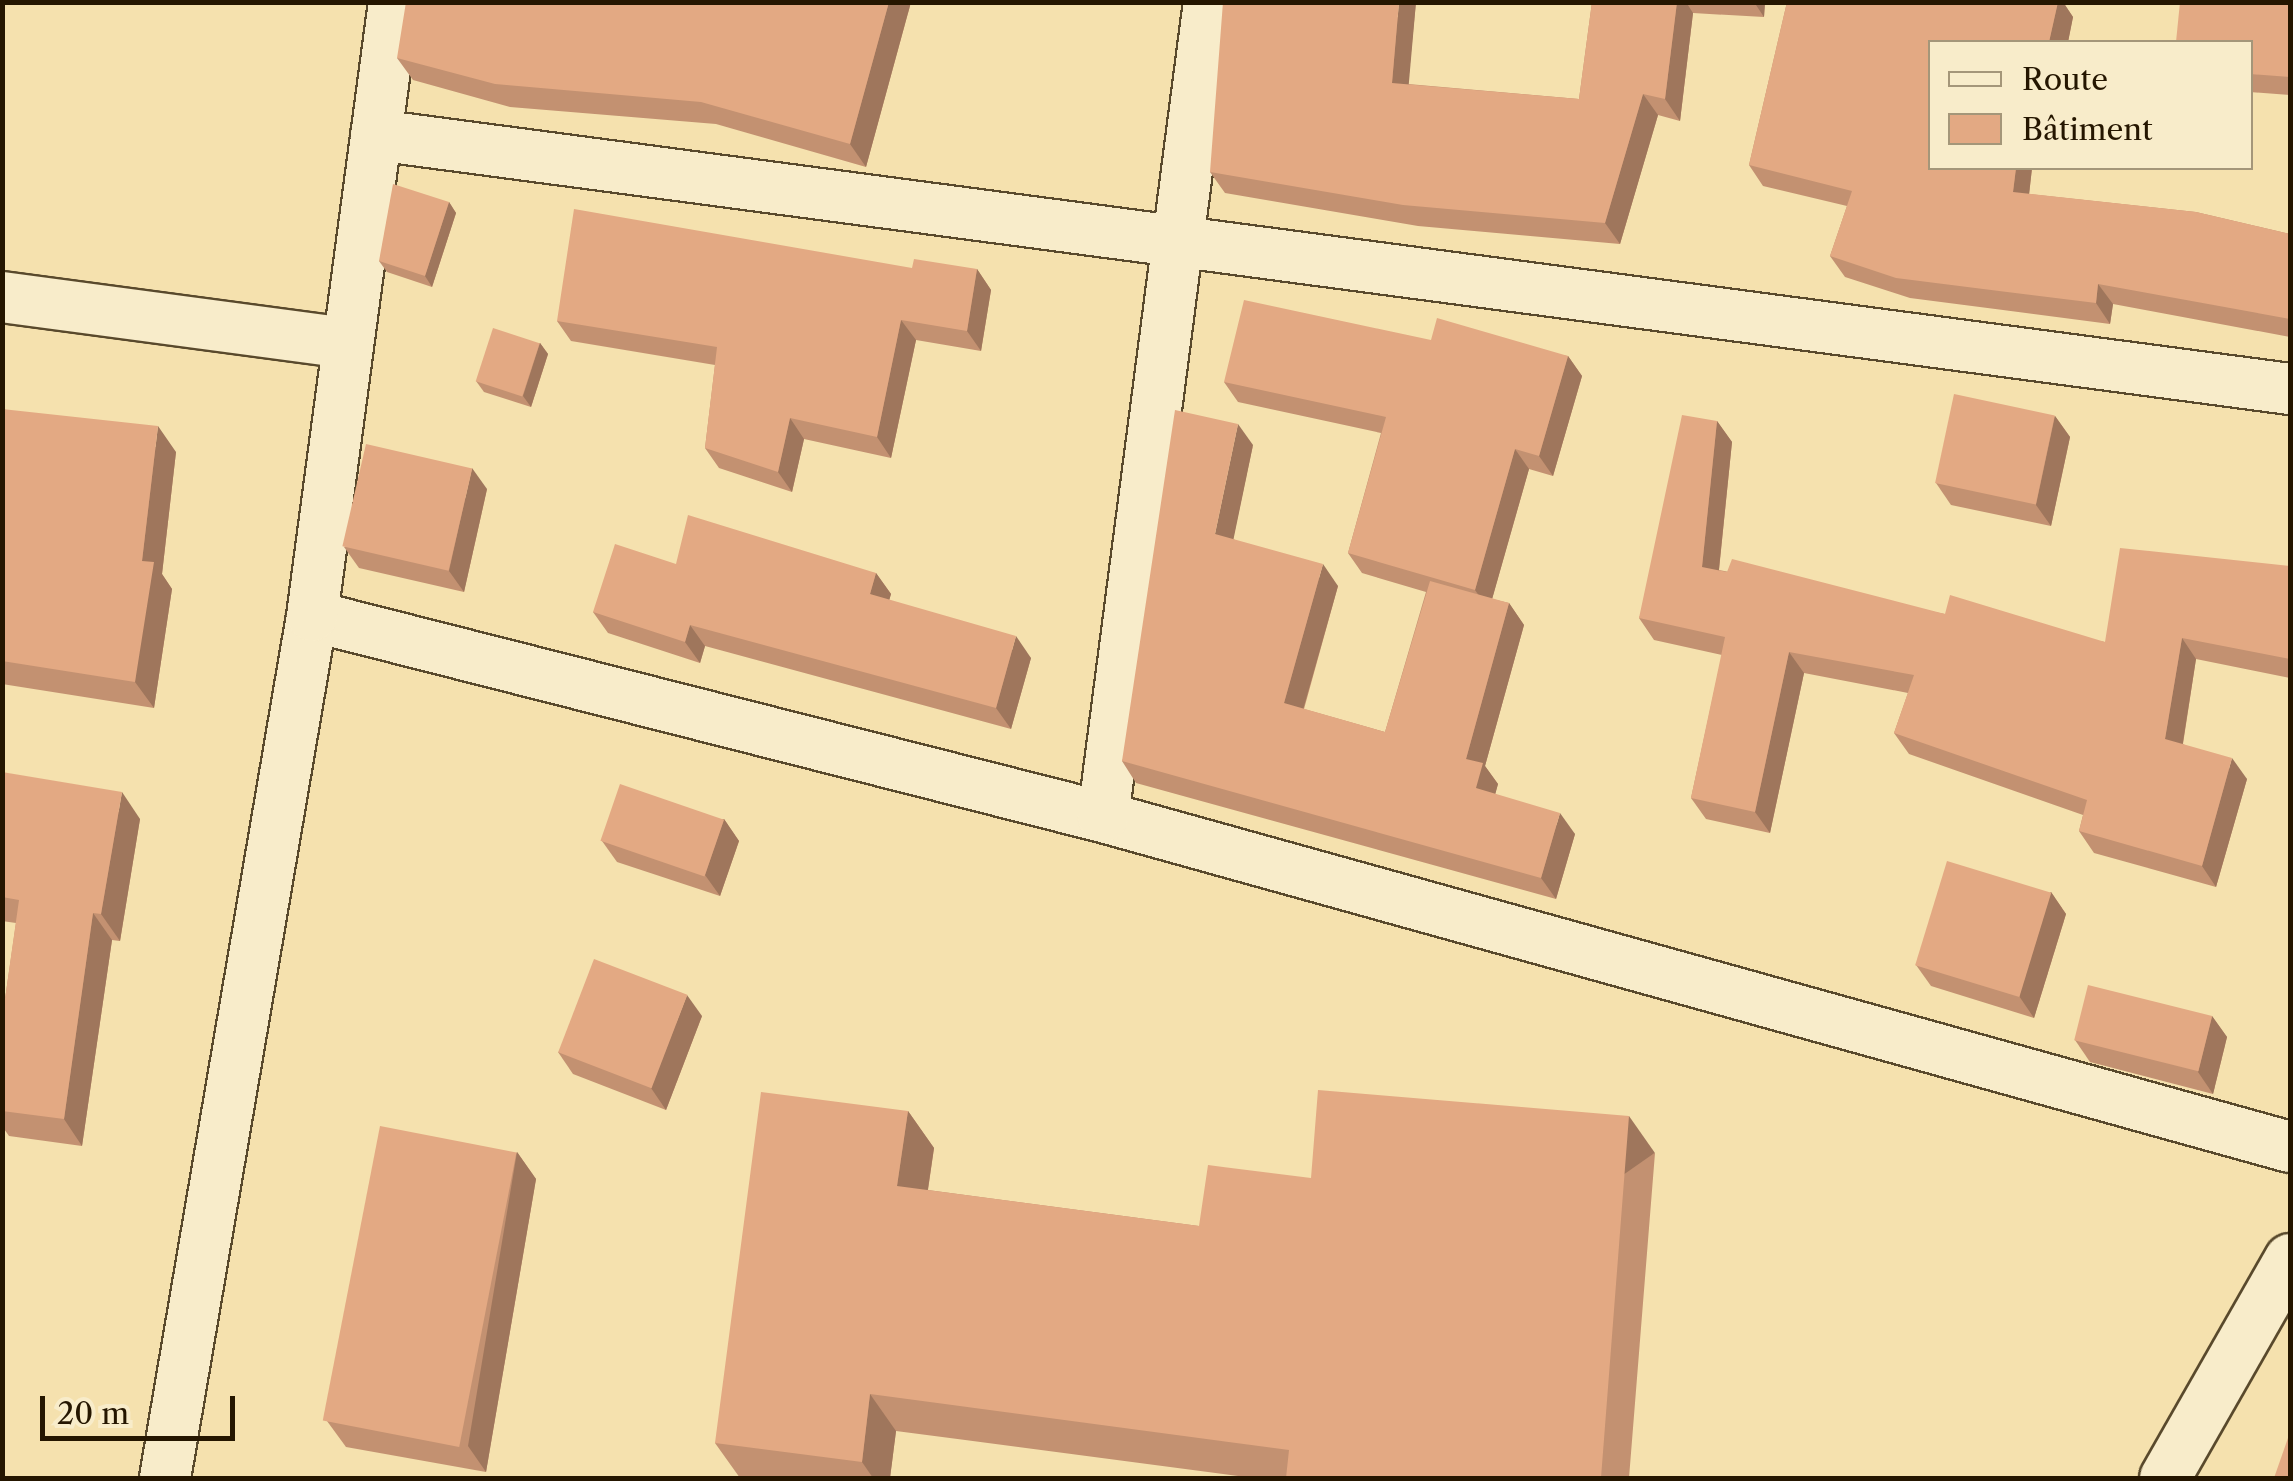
<!DOCTYPE html>
<html>
<head>
<meta charset="utf-8">
<style>
  body { margin:0 }
  #map { position:relative; width:2293px; height:1481px; overflow:hidden; background:#f5e1ae; font-family:"Libre Caslon Text",serif }
  div>[style] { position:absolute }
  [style*='--x'] { left:calc(var(--x)*1px); top:calc(var(--y)*1px); width:calc(var(--w)*1px); rotate:calc(var(--a)*1deg) }
  .roads { filter:drop-shadow(2px 0 #59492c) drop-shadow(-2px 0 #59492c) drop-shadow(0 2px #59492c) drop-shadow(0 -2px #59492c) }
  .street>* { height:50px; margin:-25px; padding:0 25px; transform-origin:25px; border-radius:25px; background:#f8ecca }
  .wall>* { inset:0; background:#c39171 }
  .shaded-wall>* { inset:0; background:#9f765c; transform-origin:0 0 }
  .building>* { inset:0; background:#e3a983; transform-origin:0 0 }
  span { translate:-50% -50%; white-space:nowrap; text-align:center; line-height:1.15; -webkit-text-stroke:8px #f8ecca; paint-order:stroke }
  .frame { position:absolute; inset:0; border:5px solid #251600; pointer-events:none }
  .legend { position:absolute; left:1928px; top:40px; width:325px; height:130px; box-sizing:border-box; background:#f8ecca; border:2px solid #a49679; margin:0; padding:12px 18px; list-style:none; font-size:30px; color:#251600 }
  .legend li { display:flex; align-items:center; gap:20px; height:50px }
  .legend b { width:50px; border:2px solid #a49679 }
  .scale { position:absolute; left:40px; top:1396px; width:195px; height:45px; box-sizing:border-box; border:5px solid #251600; border-top:0; padding-left:12px; font-size:30px; line-height:35px; white-space:nowrap; color:#251600; -webkit-text-stroke:8px #f8ecca; paint-order:stroke }
</style>
</head>
<body>
<div id="map">
  <div class="roads">
    <div class="street">
      <div style="--x:376;--y:135;--w:1931;--a:7.56"></div>
      <div style="--x:2;--y:297;--w:349;--a:7.6"></div>
      <div style="--x:312;--y:616;--w:816;--a:14.26"></div>
      <div style="--x:1103;--y:817;--w:1232;--a:15.54"></div>
      <div style="--x:1103;--y:817;--w:822;--a:-82.59"></div>
      <div style="--x:165;--y:1478;--w:874;--a:-80.32"></div>
      <div style="--x:312;--y:616;--w:619;--a:-82.39"></div>
      <div style="--x:2165;--y:1478;--w:252;--a:-60.3"></div>
    </div>
  </div>
  <div class="wall">
    <div style="clip-path:polygon(911px 2px,866px 167px,716px 124px,510px 107px,413px 80px,397px 58px)"></div>
    <div style="clip-path:polygon(1416px 2px,1408px 84px,1579px 99px,1592px 2px,1765px 2px,1764px 17px,1693px 13px,1680px 121px,1658px 115px,1620px 244px,1418px 226px,1225px 193px,1210px 172px)"></div>
    <div style="clip-path:polygon(1787px 2px,2063px 2px,2073px 17px,2068px 42px,1930px 42px,1930px 168px,2032px 168px,2029px 194px,2196px 212px,2290px 234px,2290px 337px,2113px 304px,2110px 324px,1910px 298px,1845px 277px,1830px 256px,1847px 206px,1763px 186px,1749px 165px)"></div>
    <div style="clip-path:polygon(2290px 2px,2290px 95px,2250px 92px,2250px 42px)"></div>
    <div style="clip-path:polygon(449px 202px,456px 213px,432px 287px,387px 272px,379px 261px)"></div>
    <div style="clip-path:polygon(912px 268px,977px 269px,991px 290px,981px 351px,916px 340px,891px 458px,804px 439px,792px 492px,719px 468px,705px 448px,715px 365px,571px 341px,557px 321px)"></div>
    <div style="clip-path:polygon(1431px 340px,1568px 356px,1582px 376px,1553px 476px,1529px 469px,1492px 599px,1509px 603px,1524px 625px,1485px 766px,1498px 784px,1495px 794px,1575px 834px,1556px 899px,1136px 783px,1122px 761px,1253px 445px,1233px 539px,1338px 586px,1304px 709px,1385px 732px,1426px 592px,1362px 573px,1348px 553px,1381px 433px,1238px 402px,1224px 382px)"></div>
    <div style="clip-path:polygon(540px 343px,548px 354px,531px 407px,484px 392px,476px 381px)"></div>
    <div style="clip-path:polygon(2px 409px,176px 452px,162px 574px,172px 589px,154px 708px,2px 684px)"></div>
    <div style="clip-path:polygon(2055px 416px,2070px 437px,2051px 526px,1951px 505px,1936px 483px)"></div>
    <div style="clip-path:polygon(1717px 421px,1732px 442px,1719px 570px,1945px 614px,2105px 642px,2290px 566px,2290px 678px,2196px 659px,2183px 744px,2247px 779px,2216px 887px,2094px 853px,2079px 831px,2083px 815px,1909px 754px,1894px 733px,1908px 693px,1804px 673px,1770px 833px,1706px 819px,1691px 798px,1722px 655px,1654px 640px,1639px 618px)"></div>
    <div style="clip-path:polygon(487px 489px,464px 592px,359px 568px,344px 547px)"></div>
    <div style="clip-path:polygon(676px 564px,876px 573px,891px 594px,889px 600px,1031px 658px,1011px 729px,705px 646px,700px 663px,608px 633px,593px 612px)"></div>
    <div style="clip-path:polygon(2px 772px,140px 819px,120px 941px,112px 940px,82px 1146px,9px 1136px,2px 1126px,2px 1020px,16px 923px,2px 921px)"></div>
    <div style="clip-path:polygon(724px 819px,739px 841px,720px 896px,617px 862px,602px 841px)"></div>
    <div style="clip-path:polygon(2051px 892px,2066px 914px,2034px 1018px,1931px 986px,1916px 965px)"></div>
    <div style="clip-path:polygon(702px 1016px,666px 1110px,573px 1074px,558px 1052px)"></div>
    <div style="clip-path:polygon(2212px 1016px,2227px 1037px,2213px 1094px,2090px 1062px,2075px 1040px)"></div>
    <div style="clip-path:polygon(908px 1111px,934px 1148px,928px 1190px,1199px 1226px,1311px 1178px,1655px 1153px,1629px 1478px,1253px 1478px,896px 1431px,890px 1478px,740px 1478px,715px 1443px)"></div>
    <div style="clip-path:polygon(517px 1152px,536px 1179px,486px 1472px,346px 1447px,327px 1421px)"></div>
  </div>
  <div class="shaded-wall">
    <div style="clip-path:polygon(889px 2px,911px 2px,866px 167px,850px 144px)"></div>
    <div style="clip-path:polygon(1399px 2px,1416px 2px,1407px 104px,1392px 83px)"></div>
    <div style="clip-path:polygon(1677px 2px,1686px 2px,1693px 13px,1680px 121px,1665px 99px)"></div>
    <div style="clip-path:polygon(1754px 2px,1765px 2px,1764px 17px)"></div>
    <div style="clip-path:polygon(2058px 2px,2063px 2px,2073px 17px,2068px 42px,2049px 42px)"></div>
    <div style="clip-path:polygon(1643px 94px,1658px 115px,1620px 244px,1605px 223px)"></div>
    <div style="clip-path:polygon(2016px 168px,2032px 168px,2027px 213px,2013px 192px)"></div>
    <div style="clip-path:polygon(449px 202px,456px 213px,432px 287px,425px 276px)"></div>
    <div style="clip-path:polygon(977px 269px,991px 290px,981px 351px,967px 331px)"></div>
    <div style="clip-path:polygon(2098px 284px,2113px 304px,2110px 324px,2096px 303px)"></div>
    <div style="clip-path:polygon(901px 320px,916px 340px,891px 458px,877px 437px)"></div>
    <div style="clip-path:polygon(540px 343px,548px 354px,531px 407px,523px 396px)"></div>
    <div style="clip-path:polygon(1568px 356px,1582px 376px,1553px 476px,1539px 456px)"></div>
    <div style="clip-path:polygon(2055px 416px,2070px 437px,2051px 526px,2036px 505px)"></div>
    <div style="clip-path:polygon(790px 418px,804px 439px,792px 492px,778px 472px)"></div>
    <div style="clip-path:polygon(1717px 421px,1732px 442px,1717px 588px,1702px 567px)"></div>
    <div style="clip-path:polygon(1238px 424px,1253px 445px,1230px 556px,1215px 534px)"></div>
    <div style="clip-path:polygon(158px 426px,176px 452px,162px 574px,172px 589px,154px 708px,135px 682px,142px 561px)"></div>
    <div style="clip-path:polygon(1515px 449px,1529px 469px,1489px 610px,1475px 590px)"></div>
    <div style="clip-path:polygon(472px 468px,487px 489px,464px 592px,449px 571px)"></div>
    <div style="clip-path:polygon(1323px 564px,1338px 586px,1299px 724px,1284px 703px)"></div>
    <div style="clip-path:polygon(876px 573px,891px 594px,885px 615px,870px 594px)"></div>
    <div style="clip-path:polygon(1509px 603px,1524px 625px,1485px 766px,1498px 784px,1491px 810px,1476px 788px,1466px 759px)"></div>
    <div style="clip-path:polygon(690px 625px,705px 646px,700px 663px,685px 642px)"></div>
    <div style="clip-path:polygon(1016px 636px,1031px 658px,1011px 729px,996px 708px)"></div>
    <div style="clip-path:polygon(2182px 638px,2196px 659px,2180px 761px,2165px 739px)"></div>
    <div style="clip-path:polygon(1789px 652px,1804px 673px,1770px 833px,1755px 812px)"></div>
    <div style="clip-path:polygon(2232px 758px,2247px 779px,2216px 887px,2202px 866px)"></div>
    <div style="clip-path:polygon(122px 792px,140px 819px,120px 941px,101px 914px)"></div>
    <div style="clip-path:polygon(1560px 813px,1575px 834px,1556px 899px,1541px 878px)"></div>
    <div style="clip-path:polygon(724px 819px,739px 841px,720px 896px,705px 875px)"></div>
    <div style="clip-path:polygon(2051px 892px,2066px 914px,2034px 1018px,2019px 996px)"></div>
    <div style="clip-path:polygon(93px 913px,112px 940px,82px 1146px,64px 1119px)"></div>
    <div style="clip-path:polygon(687px 995px,702px 1016px,666px 1110px,651px 1088px)"></div>
    <div style="clip-path:polygon(2212px 1016px,2227px 1037px,2213px 1094px,2198px 1072px)"></div>
    <div style="clip-path:polygon(908px 1111px,934px 1148px,923px 1222px,897px 1186px)"></div>
    <div style="left:1629px;top:1116px;width:45px;height:363px;rotate:55deg"></div>
    <div style="clip-path:polygon(517px 1152px,536px 1179px,486px 1472px,468px 1446px)"></div>
    <div style="clip-path:polygon(870px 1394px,896px 1431px,890px 1478px,873px 1478px,862px 1462px)"></div>
  </div>
  <div class="building">
    <div style="clip-path:polygon(406px 2px,889px 2px,850px 144px,701px 102px,495px 84px,397px 58px)"></div>
    <div style="clip-path:polygon(1223px 2px,1399px 2px,1392px 83px,1579px 99px,1592px 2px,1677px 2px,1665px 99px,1643px 94px,1605px 223px,1403px 205px,1210px 172px)"></div>
    <div style="clip-path:polygon(1787px 2px,2058px 2px,2049px 42px,1930px 42px,1930px 168px,2016px 168px,2013px 192px,2196px 212px,2290px 234px,2290px 319px,2098px 284px,2096px 303px,1896px 278px,1830px 256px,1852px 191px,1749px 165px)"></div>
    <div style="clip-path:polygon(2180px 2px,2290px 2px,2290px 77px,2250px 74px,2250px 42px,2176px 42px)"></div>
    <div style="clip-path:polygon(393px 184px,449px 202px,425px 276px,379px 261px)"></div>
    <div style="clip-path:polygon(574px 209px,912px 268px,914px 259px,977px 269px,967px 331px,901px 320px,877px 437px,790px 418px,778px 472px,705px 448px,717px 347px,557px 321px)"></div>
    <div style="clip-path:polygon(1244px 300px,1431px 340px,1437px 318px,1568px 356px,1539px 456px,1515px 449px,1475px 590px,1348px 553px,1386px 417px,1224px 382px)"></div>
    <div style="left:493px;top:328px;width:49px;height:56px;rotate:18deg"></div>
    <div style="left:1954px;top:394px;width:103px;height:91px;rotate:12deg"></div>
    <div style="clip-path:polygon(2px 409px,158px 426px,142px 561px,154px 562px,135px 682px,2px 661px)"></div>
    <div style="clip-path:polygon(1175px 410px,1238px 424px,1215px 534px,1323px 564px,1284px 703px,1385px 732px,1430px 581px,1509px 603px,1466px 759px,1483px 763px,1476px 788px,1560px 813px,1541px 878px,1122px 761px)"></div>
    <div style="clip-path:polygon(1682px 415px,1717px 421px,1702px 567px,1727px 572px,1732px 559px,1945px 614px,1950px 595px,2105px 642px,2120px 548px,2290px 566px,2290px 659px,2182px 638px,2165px 739px,2232px 758px,2202px 866px,2079px 831px,2087px 800px,1894px 733px,1914px 675px,1789px 652px,1755px 812px,1691px 798px,1725px 637px,1639px 618px)"></div>
    <div style="left:366px;top:444px;width:109px;height:105px;rotate:13deg"></div>
    <div style="clip-path:polygon(688px 515px,876px 573px,870px 594px,1016px 636px,996px 708px,690px 625px,685px 642px,593px 612px,615px 544px,676px 564px)"></div>
    <div style="clip-path:polygon(2px 772px,122px 792px,101px 914px,93px 913px,64px 1119px,2px 1111px,2px 1020px,19px 900px,2px 897px)"></div>
    <div style="left:620px;top:784px;width:110px;height:60px;rotate:19deg"></div>
    <div style="left:1947px;top:861px;width:109px;height:109px;rotate:17deg"></div>
    <div style="left:594px;top:959px;width:100px;height:100px;rotate:21deg"></div>
    <div style="left:2088px;top:985px;width:128px;height:57px;rotate:14deg"></div>
    <div style="clip-path:polygon(1318px 1090px,1629px 1116px,1601px 1478px,1286px 1478px,1289px 1450px,870px 1394px,862px 1462px,715px 1443px,761px 1092px,908px 1111px,897px 1186px,1199px 1226px,1208px 1165px,1311px 1178px)"></div>
    <div style="left:380px;top:1126px;width:139px;height:300px;rotate:11deg"></div>
    <div style="clip-path:polygon(2288px 1438px,2290px 1439px,2290px 1478px,2274px 1478px)"></div>
  </div>
  <div class="frame"></div>
  <ul class="legend">
  <li><b style="height:12px;background:#f8ecca"></b>Route</li>
  <li><b style="height:28px;background:#e3a983"></b>Bâtiment</li>
  </ul>
  <div class="scale">20 m</div>
</div>
</body>
</html>
